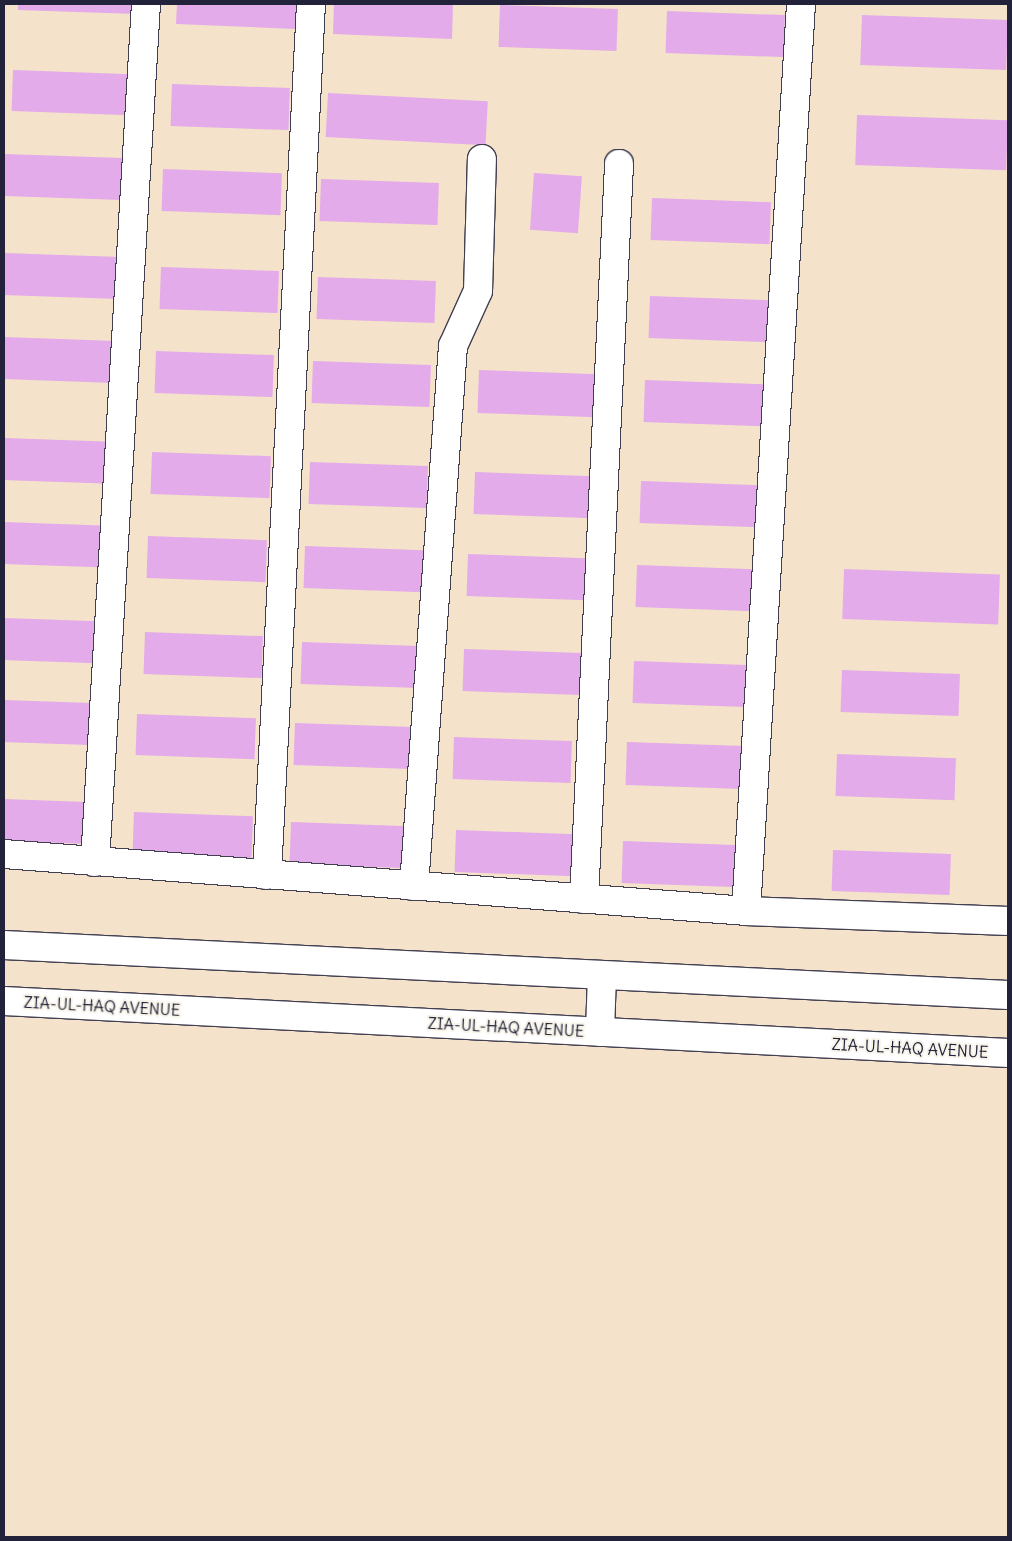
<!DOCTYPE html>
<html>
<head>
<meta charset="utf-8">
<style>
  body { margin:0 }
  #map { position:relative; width:1012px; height:1541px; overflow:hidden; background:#f4e2cb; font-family:Delius,sans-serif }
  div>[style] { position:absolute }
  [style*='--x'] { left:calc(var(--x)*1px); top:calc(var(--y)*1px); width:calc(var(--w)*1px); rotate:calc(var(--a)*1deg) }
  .building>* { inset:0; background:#e3abe9; transform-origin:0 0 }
  .roads { filter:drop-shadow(1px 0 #423f51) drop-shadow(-1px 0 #423f51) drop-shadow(0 1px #423f51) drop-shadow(0 -1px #423f51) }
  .minor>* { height:28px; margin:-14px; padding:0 14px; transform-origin:14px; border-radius:14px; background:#fff }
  span { translate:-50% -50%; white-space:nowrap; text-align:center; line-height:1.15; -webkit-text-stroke:4px #f7f3e8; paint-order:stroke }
  .street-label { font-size:16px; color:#22223b }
  .frame { position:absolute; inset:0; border:5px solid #22223b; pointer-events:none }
</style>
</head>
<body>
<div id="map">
  <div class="building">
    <div style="clip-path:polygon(18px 4px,136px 4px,136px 14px,18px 10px)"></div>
    <div style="clip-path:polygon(177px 4px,296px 4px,295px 29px,176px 24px)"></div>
    <div style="clip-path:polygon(334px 4px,453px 4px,452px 39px,333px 34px)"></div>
    <div style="left:500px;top:5px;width:118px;height:42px;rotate:2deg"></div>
    <div style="left:667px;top:11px;width:118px;height:42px;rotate:2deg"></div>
    <div style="left:862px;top:15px;width:146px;height:50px;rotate:2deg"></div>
    <div style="left:13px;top:70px;width:119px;height:41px;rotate:2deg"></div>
    <div style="left:172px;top:84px;width:118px;height:42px;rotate:2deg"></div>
    <div style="left:328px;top:93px;width:160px;height:44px;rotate:3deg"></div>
    <div style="left:857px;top:115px;width:151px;height:50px;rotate:2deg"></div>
    <div style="left:5px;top:154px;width:118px;height:42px;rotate:2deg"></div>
    <div style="left:163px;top:169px;width:119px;height:42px;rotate:2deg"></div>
    <div style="left:534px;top:173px;width:48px;height:57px;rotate:4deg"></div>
    <div style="left:321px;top:179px;width:118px;height:42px;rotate:2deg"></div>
    <div style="left:652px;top:198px;width:119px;height:42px;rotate:2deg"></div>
    <div style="left:4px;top:253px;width:117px;height:42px;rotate:2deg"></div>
    <div style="left:161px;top:267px;width:118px;height:42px;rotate:2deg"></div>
    <div style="left:318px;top:277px;width:118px;height:42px;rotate:2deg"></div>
    <div style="left:650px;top:296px;width:119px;height:42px;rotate:2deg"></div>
    <div style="left:4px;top:337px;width:112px;height:42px;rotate:2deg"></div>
    <div style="left:156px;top:351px;width:118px;height:42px;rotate:2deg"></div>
    <div style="left:313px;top:361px;width:118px;height:42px;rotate:2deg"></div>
    <div style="left:479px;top:370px;width:119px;height:43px;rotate:2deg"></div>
    <div style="left:645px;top:380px;width:119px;height:42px;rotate:2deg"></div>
    <div style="left:4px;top:438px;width:108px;height:42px;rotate:2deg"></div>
    <div style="left:152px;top:452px;width:119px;height:42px;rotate:2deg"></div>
    <div style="left:310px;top:462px;width:118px;height:42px;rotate:2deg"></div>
    <div style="left:475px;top:472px;width:119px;height:42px;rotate:2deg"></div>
    <div style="left:641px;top:481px;width:119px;height:42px;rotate:2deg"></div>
    <div style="left:4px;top:522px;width:104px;height:42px;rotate:2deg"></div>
    <div style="left:148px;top:536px;width:119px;height:42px;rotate:2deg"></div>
    <div style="left:305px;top:546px;width:119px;height:42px;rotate:2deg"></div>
    <div style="left:468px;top:554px;width:119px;height:42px;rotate:2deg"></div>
    <div style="left:637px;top:565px;width:119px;height:42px;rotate:2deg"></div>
    <div style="left:844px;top:569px;width:156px;height:50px;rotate:2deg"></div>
    <div style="left:4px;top:618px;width:101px;height:42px;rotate:2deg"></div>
    <div style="left:145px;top:632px;width:118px;height:42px;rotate:2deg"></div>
    <div style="left:302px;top:642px;width:118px;height:42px;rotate:2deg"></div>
    <div style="left:464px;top:649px;width:118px;height:42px;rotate:2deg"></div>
    <div style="left:634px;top:661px;width:119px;height:42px;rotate:2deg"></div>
    <div style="left:842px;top:670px;width:118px;height:42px;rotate:2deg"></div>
    <div style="left:4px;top:700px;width:94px;height:42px;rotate:2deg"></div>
    <div style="left:137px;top:714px;width:119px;height:41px;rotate:2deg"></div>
    <div style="left:295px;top:723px;width:118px;height:42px;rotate:2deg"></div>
    <div style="left:454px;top:737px;width:118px;height:42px;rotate:2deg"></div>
    <div style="left:627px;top:742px;width:118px;height:43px;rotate:2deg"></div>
    <div style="left:837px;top:754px;width:119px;height:42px;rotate:2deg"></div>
    <div style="left:4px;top:799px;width:90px;height:42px;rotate:2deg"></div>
    <div style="left:134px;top:812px;width:119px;height:42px;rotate:2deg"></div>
    <div style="left:291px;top:822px;width:119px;height:42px;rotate:2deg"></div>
    <div style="left:456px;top:830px;width:119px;height:42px;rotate:2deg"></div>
    <div style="left:623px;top:841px;width:119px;height:42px;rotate:2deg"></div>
    <div style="left:833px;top:850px;width:118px;height:41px;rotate:2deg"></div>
  </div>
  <div class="roads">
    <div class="minor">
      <div style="--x:4;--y:854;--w:744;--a:4.39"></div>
      <div style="--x:746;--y:911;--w:262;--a:2.2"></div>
      <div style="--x:95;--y:862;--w:860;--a:-86.6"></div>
      <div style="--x:267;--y:875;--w:872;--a:-87.11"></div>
      <div style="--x:414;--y:886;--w:541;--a:-85.87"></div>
      <div style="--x:453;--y:346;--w:60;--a:-65.6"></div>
      <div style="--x:478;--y:291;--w:132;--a:-88.3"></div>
      <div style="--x:584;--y:899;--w:736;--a:-87.27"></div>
      <div style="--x:746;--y:911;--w:909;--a:-86.53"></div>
      <div style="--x:4;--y:945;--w:1005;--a:2.85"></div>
      <div style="--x:4;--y:1001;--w:1005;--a:2.96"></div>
      <div style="--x:600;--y:1032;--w:57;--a:-88"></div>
    </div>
  </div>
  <div class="street-label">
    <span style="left:102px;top:1006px;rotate:3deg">ZIA-UL-HAQ AVENUE</span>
    <span style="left:506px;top:1027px;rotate:3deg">ZIA-UL-HAQ AVENUE</span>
    <span style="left:910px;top:1048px;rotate:3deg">ZIA-UL-HAQ AVENUE</span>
  </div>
  <div class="frame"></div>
</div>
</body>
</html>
